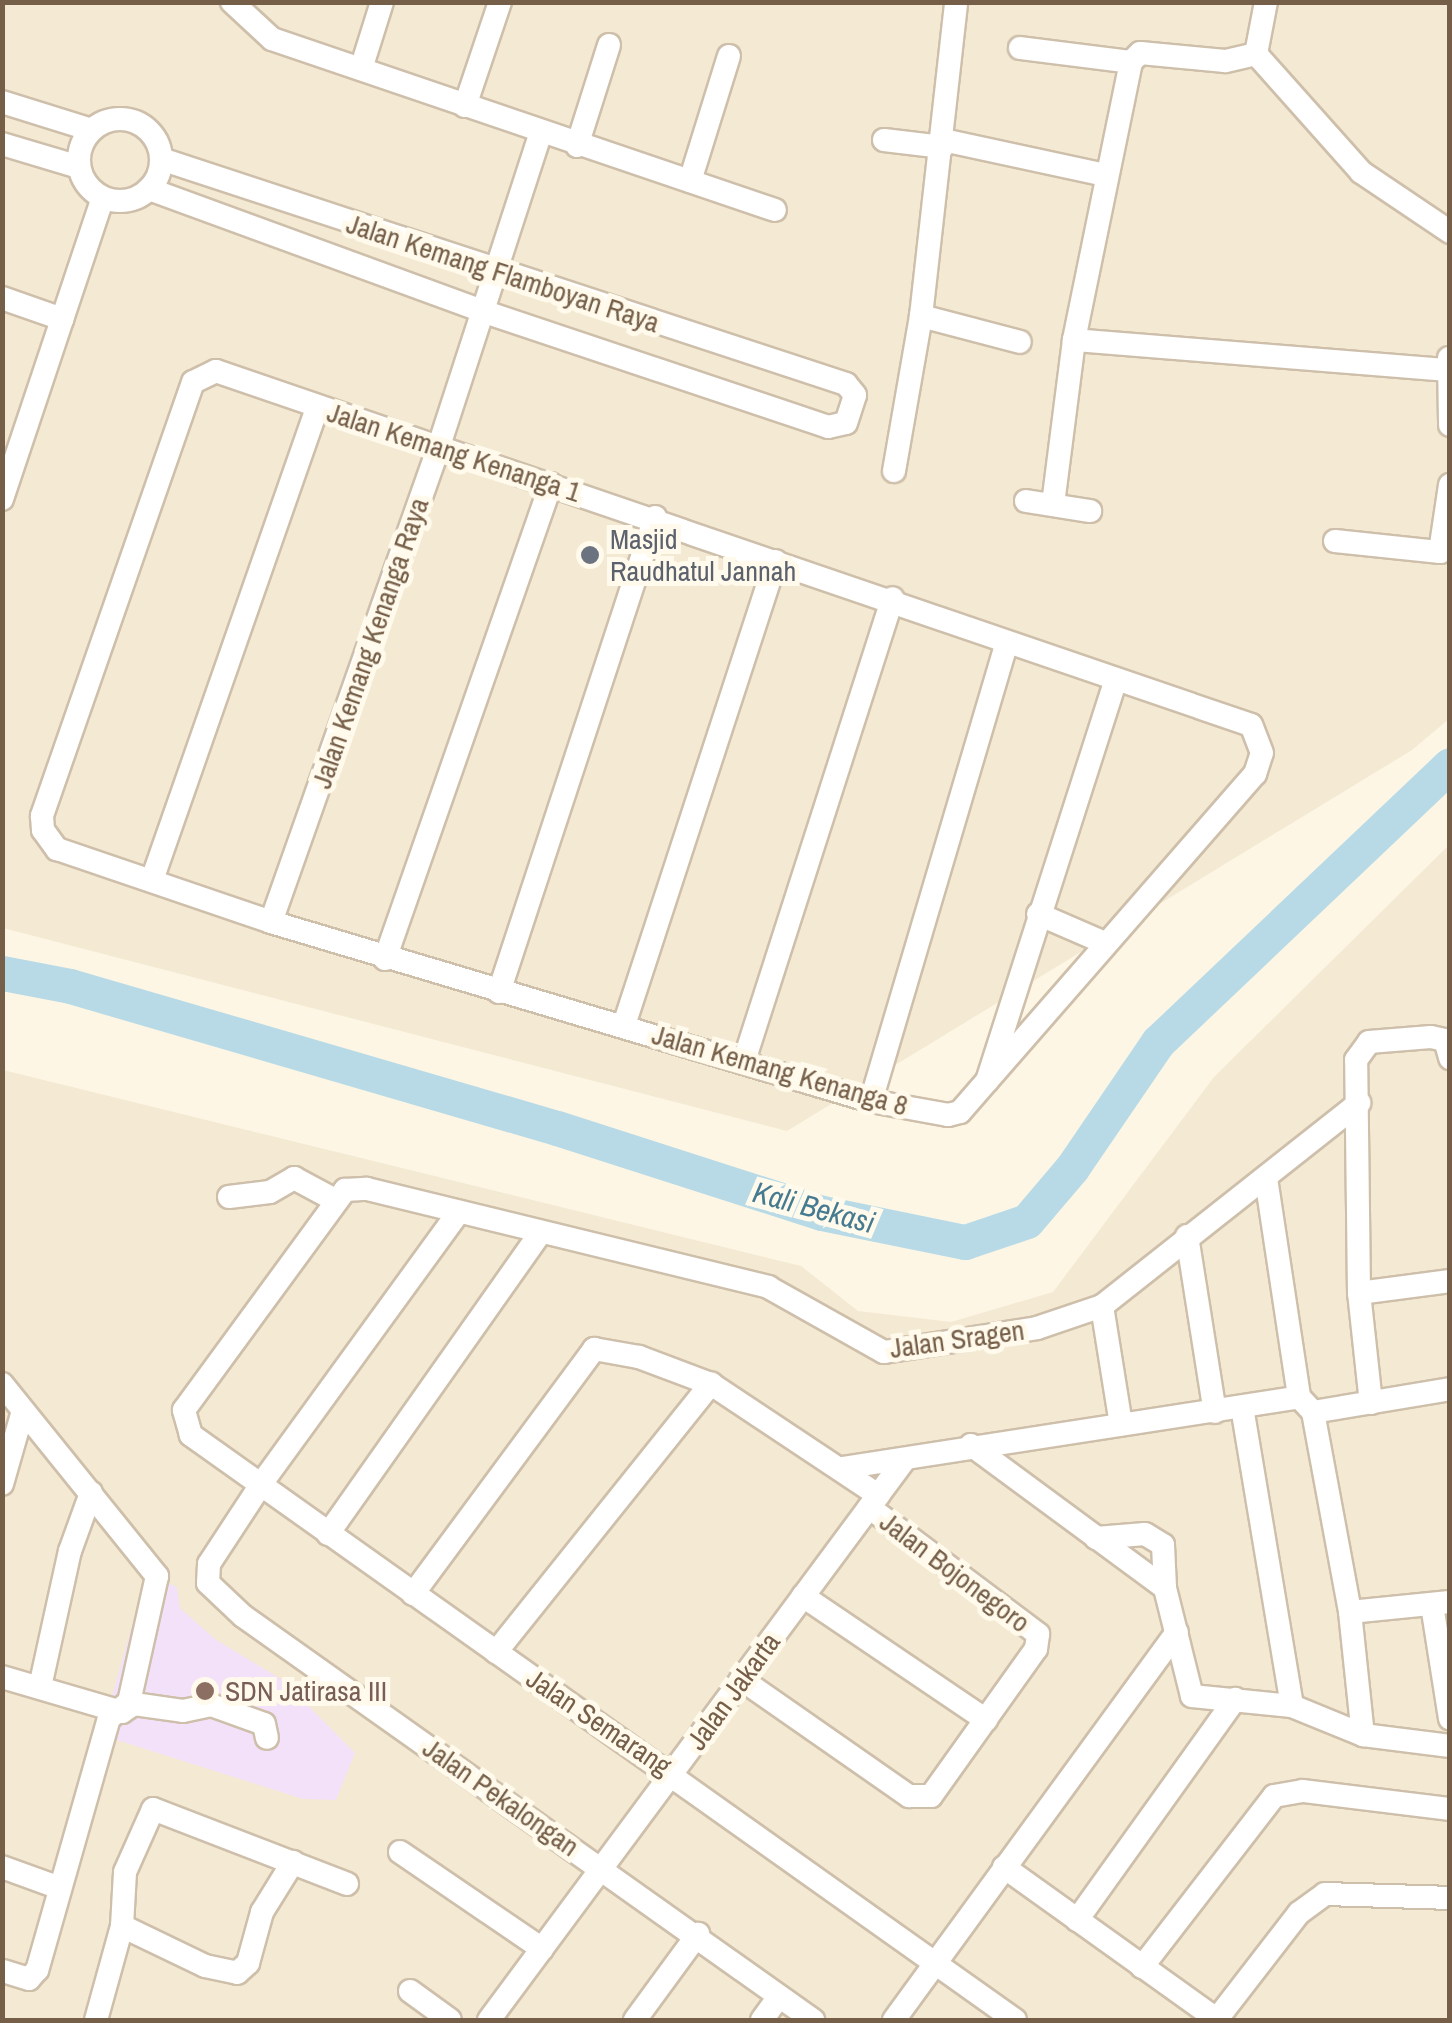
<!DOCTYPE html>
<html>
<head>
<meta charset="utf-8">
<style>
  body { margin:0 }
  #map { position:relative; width:1452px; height:2023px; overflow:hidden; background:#fdf6e4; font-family:"Archivo Narrow",sans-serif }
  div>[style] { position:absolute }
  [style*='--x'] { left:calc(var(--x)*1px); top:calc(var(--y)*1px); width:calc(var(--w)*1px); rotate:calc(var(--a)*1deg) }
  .residential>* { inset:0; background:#f4e9d2 }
  .education>* { inset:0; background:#f3e1f9 }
  .river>* { height:35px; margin:-17.5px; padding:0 17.5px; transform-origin:17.5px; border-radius:17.5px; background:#b8dae7 }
  .roads { filter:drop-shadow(2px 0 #cebfab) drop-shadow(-2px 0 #cebfab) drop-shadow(0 2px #cebfab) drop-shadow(0 -2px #cebfab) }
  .minor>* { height:22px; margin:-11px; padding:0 11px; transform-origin:11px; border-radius:11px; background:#fff }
  .minor>.ring { margin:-11px; padding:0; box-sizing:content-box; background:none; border:22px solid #fff; border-radius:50% }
  .dots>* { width:28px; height:28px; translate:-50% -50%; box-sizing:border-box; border:5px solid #fffaeb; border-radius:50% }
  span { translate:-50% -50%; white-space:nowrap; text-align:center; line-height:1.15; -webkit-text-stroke:10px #fffaeb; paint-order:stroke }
  .street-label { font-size:28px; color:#765f49 }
  .worship-label { font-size:28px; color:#5b616d }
  .left { translate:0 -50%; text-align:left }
  .education-label { font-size:28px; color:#785e54 }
  .water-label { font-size:30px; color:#457a91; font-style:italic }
  .frame { position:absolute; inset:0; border:5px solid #765f49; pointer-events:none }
</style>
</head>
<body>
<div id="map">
  <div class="residential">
    <div style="clip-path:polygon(2px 3px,1449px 3px,1449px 719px,1412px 750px,787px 1131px,3px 928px)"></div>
    <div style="clip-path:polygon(1449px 845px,1449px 2020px,3px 2020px,3px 1070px,801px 1266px,858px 1311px,951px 1322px,1053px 1292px,1214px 1077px)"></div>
  </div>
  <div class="education">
    <div style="clip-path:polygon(147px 1573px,177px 1587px,180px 1608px,215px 1639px,284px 1681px,355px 1753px,336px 1800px,303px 1799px,101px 1735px)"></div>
  </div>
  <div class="river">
    <div style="--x:2;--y:973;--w:69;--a:10.8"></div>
    <div style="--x:70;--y:986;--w:507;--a:16.26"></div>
    <div style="--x:557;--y:1128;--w:278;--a:17.8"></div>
    <div style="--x:822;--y:1213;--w:146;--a:11.5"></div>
    <div style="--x:965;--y:1242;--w:65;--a:-18.7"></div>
    <div style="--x:1027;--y:1221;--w:70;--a:-49.7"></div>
    <div style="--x:1072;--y:1168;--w:153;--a:-55.7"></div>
    <div style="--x:1158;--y:1042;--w:402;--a:-43.5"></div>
  </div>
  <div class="roads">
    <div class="minor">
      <div style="--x:232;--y:2;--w:54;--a:42.8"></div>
      <div style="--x:272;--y:39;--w:531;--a:18.78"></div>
      <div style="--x:1266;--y:2;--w:53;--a:100.9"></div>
      <div style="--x:1256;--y:54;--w:32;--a:167"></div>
      <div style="--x:1225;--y:61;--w:85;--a:-174.6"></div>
      <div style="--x:1140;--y:53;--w:13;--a:135"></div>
      <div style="--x:1131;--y:62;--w:284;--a:101.6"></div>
      <div style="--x:1074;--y:340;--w:377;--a:4.6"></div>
      <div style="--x:1020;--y:48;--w:112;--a:7.2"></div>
      <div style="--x:1256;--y:54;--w:158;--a:48.3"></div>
      <div style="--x:1361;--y:172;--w:107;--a:34"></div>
      <div style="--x:361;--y:69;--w:70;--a:-72.6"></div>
      <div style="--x:2;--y:102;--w:94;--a:17.3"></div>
      <div style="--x:465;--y:106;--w:110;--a:-71.4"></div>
      <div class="ring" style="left:79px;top:119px;width:60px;height:60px"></div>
      <div style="--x:884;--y:140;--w:59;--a:6.8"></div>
      <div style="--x:943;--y:140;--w:166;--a:12.2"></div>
      <div style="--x:2;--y:144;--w:80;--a:16.6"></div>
      <div style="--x:577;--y:146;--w:106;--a:-72.4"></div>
      <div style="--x:690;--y:181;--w:131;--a:-72.7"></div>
      <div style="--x:149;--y:189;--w:355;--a:20.1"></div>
      <div style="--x:482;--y:311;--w:365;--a:18.5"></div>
      <div style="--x:828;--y:427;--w:18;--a:-13"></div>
      <div style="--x:846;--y:423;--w:29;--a:-72"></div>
      <div style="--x:855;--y:395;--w:14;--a:-129"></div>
      <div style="--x:846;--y:384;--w:721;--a:-161.82"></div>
      <div style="--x:2;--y:298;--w:64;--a:19.3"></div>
      <div style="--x:921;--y:316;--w:102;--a:14.7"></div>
      <div style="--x:1449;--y:358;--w:67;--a:89.1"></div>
      <div style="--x:894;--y:471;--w:157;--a:-80.1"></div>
      <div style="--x:921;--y:316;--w:316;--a:-83.6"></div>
      <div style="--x:2;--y:499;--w:317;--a:-71.5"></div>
      <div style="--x:1026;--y:501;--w:65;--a:8.9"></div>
      <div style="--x:1053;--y:504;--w:165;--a:-82.7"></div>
      <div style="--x:1335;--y:541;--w:106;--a:6"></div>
      <div style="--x:1440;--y:552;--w:68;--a:-81.5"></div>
      <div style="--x:152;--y:880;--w:500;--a:-70.73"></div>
      <div style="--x:1038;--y:914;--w:73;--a:23.4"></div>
      <div style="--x:271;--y:922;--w:502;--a:-70.55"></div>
      <div style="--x:438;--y:449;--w:330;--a:-72"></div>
      <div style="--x:385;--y:959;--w:503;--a:-70.74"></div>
      <div style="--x:499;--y:992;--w:500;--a:-71.8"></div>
      <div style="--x:624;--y:1025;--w:488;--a:-71.9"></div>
      <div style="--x:744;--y:1061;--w:486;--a:-72.2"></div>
      <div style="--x:987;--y:1081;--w:408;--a:-48.9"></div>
      <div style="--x:1255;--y:774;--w:22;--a:-72"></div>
      <div style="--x:1262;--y:753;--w:30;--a:-111"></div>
      <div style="--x:1251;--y:725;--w:1094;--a:-161.12"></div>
      <div style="--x:216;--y:371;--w:25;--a:154"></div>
      <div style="--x:193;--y:382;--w:460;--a:109.2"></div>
      <div style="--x:42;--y:816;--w:14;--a:86"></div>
      <div style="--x:43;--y:830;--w:24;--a:54"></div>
      <div style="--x:57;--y:849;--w:226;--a:18.8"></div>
      <div style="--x:271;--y:922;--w:626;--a:16.61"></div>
      <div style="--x:871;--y:1101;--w:78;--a:10.3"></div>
      <div style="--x:948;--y:1115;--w:12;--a:-14"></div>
      <div style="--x:960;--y:1112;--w:41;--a:-48.9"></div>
      <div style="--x:987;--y:1081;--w:422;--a:-72.2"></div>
      <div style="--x:871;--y:1101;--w:478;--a:-73.5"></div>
      <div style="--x:1266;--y:1178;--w:221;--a:81.4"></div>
      <div style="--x:229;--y:1197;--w:41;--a:-7"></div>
      <div style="--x:270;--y:1192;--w:28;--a:-30"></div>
      <div style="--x:294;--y:1178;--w:47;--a:28.2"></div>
      <div style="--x:458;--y:1213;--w:337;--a:126"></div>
      <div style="--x:260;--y:1486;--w:93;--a:123.2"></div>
      <div style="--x:209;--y:1564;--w:19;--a:93"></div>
      <div style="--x:208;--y:1583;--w:48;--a:43.3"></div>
      <div style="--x:243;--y:1616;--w:699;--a:35.33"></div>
      <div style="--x:1187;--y:1236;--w:178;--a:81"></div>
      <div style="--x:1359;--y:1293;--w:92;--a:-7.5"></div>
      <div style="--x:1102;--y:1306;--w:120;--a:80.9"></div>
      <div style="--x:2;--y:1384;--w:247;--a:51.1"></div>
      <div style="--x:157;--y:1576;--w:129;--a:102.5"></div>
      <div style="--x:129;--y:1702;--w:26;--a:141"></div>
      <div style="--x:109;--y:1718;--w:262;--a:105.9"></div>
      <div style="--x:37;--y:1970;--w:12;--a:132"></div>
      <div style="--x:29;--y:1979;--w:28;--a:-163"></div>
      <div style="--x:1371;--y:1403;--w:111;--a:-96.2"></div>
      <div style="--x:1359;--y:1293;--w:233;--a:-90.7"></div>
      <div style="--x:1356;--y:1060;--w:22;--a:-54"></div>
      <div style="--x:1369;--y:1042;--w:62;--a:-4.6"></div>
      <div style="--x:1431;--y:1037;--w:14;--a:12"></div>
      <div style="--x:1445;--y:1040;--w:19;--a:74"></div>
      <div style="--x:1242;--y:1407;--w:303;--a:80.5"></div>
      <div style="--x:1313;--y:1412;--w:203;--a:79.5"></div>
      <div style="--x:1350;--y:1612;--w:124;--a:84"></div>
      <div style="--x:971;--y:1445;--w:241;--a:36.4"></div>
      <div style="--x:842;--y:1468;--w:462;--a:-8.8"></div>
      <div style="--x:1299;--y:1397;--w:21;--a:47"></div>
      <div style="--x:1313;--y:1412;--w:139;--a:-9.5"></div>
      <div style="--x:2;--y:1484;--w:76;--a:-74"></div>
      <div style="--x:328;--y:1534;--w:366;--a:-54.8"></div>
      <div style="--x:1096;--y:1538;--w:49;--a:-4.7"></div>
      <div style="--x:1145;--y:1534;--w:21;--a:31"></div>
      <div style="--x:1163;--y:1545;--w:43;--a:87.3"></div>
      <div style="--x:1165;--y:1588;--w:111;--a:76"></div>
      <div style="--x:1192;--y:1696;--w:100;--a:5.7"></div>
      <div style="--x:1292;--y:1706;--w:77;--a:22.2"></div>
      <div style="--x:1363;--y:1735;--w:88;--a:7.2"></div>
      <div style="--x:413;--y:1594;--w:305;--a:-53.5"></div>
      <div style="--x:594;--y:1349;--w:46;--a:10.1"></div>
      <div style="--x:639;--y:1357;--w:77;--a:20.6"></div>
      <div style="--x:711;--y:1384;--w:201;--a:33.6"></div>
      <div style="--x:803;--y:1596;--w:221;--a:34.1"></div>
      <div style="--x:1432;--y:1605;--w:115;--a:81"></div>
      <div style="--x:1350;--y:1612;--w:100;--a:-5.7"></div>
      <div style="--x:496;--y:1652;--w:344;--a:-51.3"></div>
      <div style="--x:2;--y:1677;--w:125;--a:16.3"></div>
      <div style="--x:122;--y:1712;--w:14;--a:-34"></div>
      <div style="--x:134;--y:1704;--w:49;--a:8.1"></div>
      <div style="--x:183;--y:1711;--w:29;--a:-12"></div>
      <div style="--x:211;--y:1705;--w:56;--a:19.7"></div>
      <div style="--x:264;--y:1724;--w:14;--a:78"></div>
      <div style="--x:741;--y:1679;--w:205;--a:34.9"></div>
      <div style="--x:909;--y:1796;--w:22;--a:0"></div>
      <div style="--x:931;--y:1796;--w:181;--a:-54.5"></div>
      <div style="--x:1036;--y:1649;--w:15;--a:-82"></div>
      <div style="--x:1038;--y:1634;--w:211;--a:-143.1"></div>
      <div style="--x:40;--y:1687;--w:139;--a:-77.6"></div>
      <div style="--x:70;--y:1551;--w:62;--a:-70.1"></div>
      <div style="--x:400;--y:1852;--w:172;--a:34.3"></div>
      <div style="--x:2;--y:1867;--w:59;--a:20"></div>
      <div style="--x:1004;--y:1867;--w:263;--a:35.6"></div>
      <div style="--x:1077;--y:1920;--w:272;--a:-54.4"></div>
      <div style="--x:122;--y:1926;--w:92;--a:25.7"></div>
      <div style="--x:205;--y:1966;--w:33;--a:12"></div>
      <div style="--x:237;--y:1973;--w:15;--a:-42"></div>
      <div style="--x:248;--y:1963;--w:53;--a:-74.6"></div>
      <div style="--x:262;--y:1912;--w:59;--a:-58.2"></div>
      <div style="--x:1142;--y:1967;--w:216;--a:-52.3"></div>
      <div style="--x:1274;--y:1796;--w:29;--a:-10"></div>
      <div style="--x:1303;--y:1791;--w:148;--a:7"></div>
      <div style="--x:410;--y:1991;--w:49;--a:35.9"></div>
      <div style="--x:1217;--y:2019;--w:134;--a:-52.3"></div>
      <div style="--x:1299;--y:1913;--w:32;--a:-36"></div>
      <div style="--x:1325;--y:1894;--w:125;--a:1.8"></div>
      <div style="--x:96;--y:2020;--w:98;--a:-74.5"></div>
      <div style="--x:122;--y:1926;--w:54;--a:-86.8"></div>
      <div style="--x:125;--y:1872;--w:69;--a:-66"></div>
      <div style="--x:153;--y:1809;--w:208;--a:21.1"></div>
      <div style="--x:489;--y:2020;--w:698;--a:-53.44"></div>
      <div style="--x:635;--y:2020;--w:107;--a:-53.8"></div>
      <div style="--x:762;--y:2020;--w:29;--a:-54"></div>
      <div style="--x:894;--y:2020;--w:480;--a:-53.9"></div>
      <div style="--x:1015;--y:2020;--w:1011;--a:-144.63"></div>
      <div style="--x:191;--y:1435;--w:26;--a:-106"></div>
      <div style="--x:184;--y:1410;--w:273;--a:-53.8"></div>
      <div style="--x:345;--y:1190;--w:22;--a:-3"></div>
      <div style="--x:367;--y:1189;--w:413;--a:13.7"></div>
      <div style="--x:768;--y:1287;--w:133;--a:29.3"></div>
      <div style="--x:884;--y:1352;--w:155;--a:-8.9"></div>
      <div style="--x:1037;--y:1328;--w:69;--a:-18.7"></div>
      <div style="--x:1102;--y:1306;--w:328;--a:-38.3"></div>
    </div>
  </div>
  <div class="dots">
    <div style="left:590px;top:555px;background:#6b7280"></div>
    <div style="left:205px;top:1691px;background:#8d6e63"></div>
  </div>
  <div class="street-label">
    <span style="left:503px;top:273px;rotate:18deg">Jalan Kemang Flamboyan Raya</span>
    <span style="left:454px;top:452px;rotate:18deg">Jalan Kemang Kenanga 1</span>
    <span style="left:370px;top:643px;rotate:-71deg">Jalan Kemang Kenanga Raya</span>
    <span style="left:780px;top:1070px;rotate:16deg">Jalan Kemang Kenanga 8</span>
    <span style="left:957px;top:1339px;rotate:-8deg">Jalan Sragen</span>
    <span style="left:955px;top:1572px;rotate:37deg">Jalan Bojonegoro</span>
    <span style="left:733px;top:1691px;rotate:-54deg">Jalan Jakarta</span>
    <span style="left:599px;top:1722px;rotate:34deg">Jalan Semarang</span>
    <span style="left:501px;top:1797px;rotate:35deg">Jalan Pekalongan</span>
  </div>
  <div class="worship-label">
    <span class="left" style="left:610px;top:555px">Masjid<br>Raudhatul Jannah</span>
  </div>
  <div class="education-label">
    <span class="left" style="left:225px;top:1691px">SDN Jatirasa III</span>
  </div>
  <div class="water-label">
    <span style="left:814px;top:1207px;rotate:15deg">Kali Bekasi</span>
  </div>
  <div class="frame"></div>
</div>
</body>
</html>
